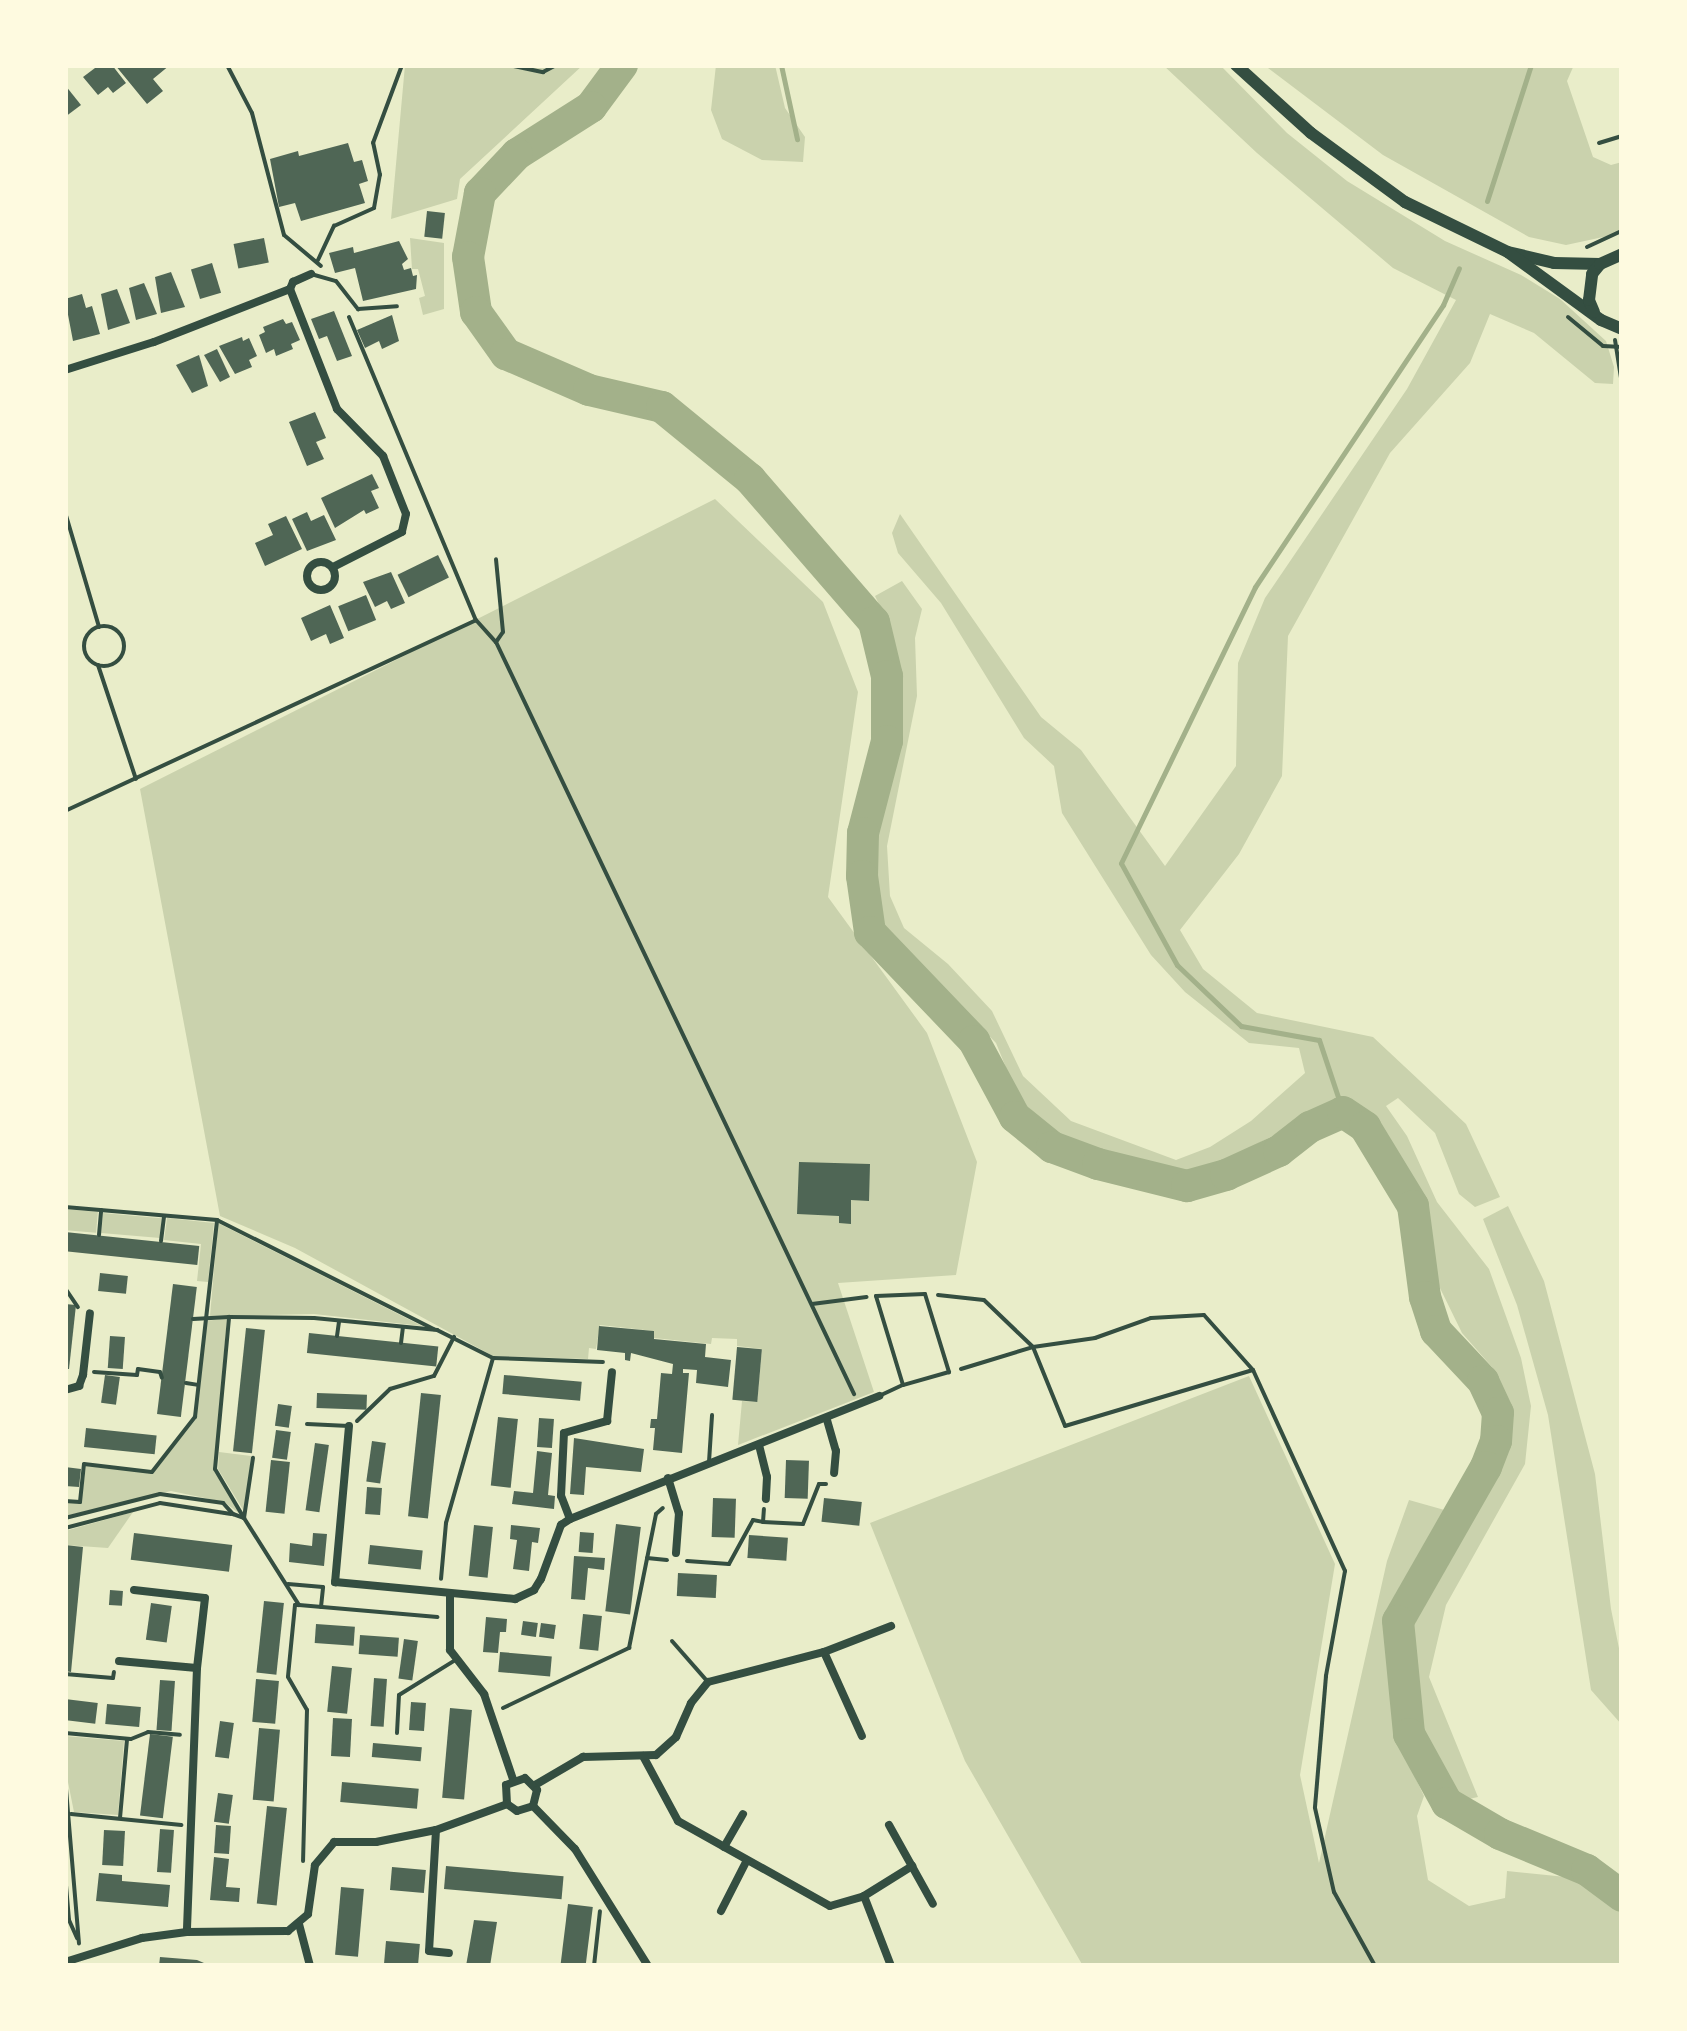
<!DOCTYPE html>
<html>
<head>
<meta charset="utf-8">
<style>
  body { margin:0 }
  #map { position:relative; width:1687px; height:2031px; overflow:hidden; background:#e9edc9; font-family:Helvetica,sans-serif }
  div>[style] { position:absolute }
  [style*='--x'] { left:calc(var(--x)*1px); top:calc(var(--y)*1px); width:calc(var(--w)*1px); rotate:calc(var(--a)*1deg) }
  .green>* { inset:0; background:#cad2ad; transform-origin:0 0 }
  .stream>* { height:5px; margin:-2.5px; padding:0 2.5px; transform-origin:2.5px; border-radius:2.5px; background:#a3b18a }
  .river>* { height:32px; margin:-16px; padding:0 16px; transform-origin:16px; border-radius:16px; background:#a3b18a }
  .building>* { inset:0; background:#4f6655; transform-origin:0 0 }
  .path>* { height:4px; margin:-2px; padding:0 2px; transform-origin:2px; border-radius:2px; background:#344e41 }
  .service>* { height:4px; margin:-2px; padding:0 2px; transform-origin:2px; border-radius:2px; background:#344e41 }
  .service>.ring { margin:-2px; padding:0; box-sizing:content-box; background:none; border:4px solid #344e41; border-radius:50% }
  .minor>* { height:8px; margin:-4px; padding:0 4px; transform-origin:4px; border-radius:4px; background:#344e41 }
  .minor>.ring { margin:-4px; padding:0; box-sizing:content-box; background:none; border:8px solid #344e41; border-radius:50% }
  .primary>* { height:12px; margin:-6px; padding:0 6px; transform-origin:6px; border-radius:6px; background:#344e41 }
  span { translate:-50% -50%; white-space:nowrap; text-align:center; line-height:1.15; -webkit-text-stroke:10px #fefae0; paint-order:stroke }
  .frame { position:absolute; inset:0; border:68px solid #fefae0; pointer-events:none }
</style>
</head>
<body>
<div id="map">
  <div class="green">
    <div style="clip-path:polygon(405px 65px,583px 65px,460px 179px,457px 199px,391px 219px)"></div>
    <div style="clip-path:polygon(716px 65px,775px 65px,785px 108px,805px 137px,803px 162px,762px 160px,722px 139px,711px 110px)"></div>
    <div style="clip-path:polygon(1163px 65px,1220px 65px,1287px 133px,1347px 181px,1445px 241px,1521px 275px,1560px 299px,1606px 341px,1614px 367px,1613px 384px,1595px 383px,1534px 333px,1490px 314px,1470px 363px,1390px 453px,1288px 636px,1282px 776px,1239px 854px,1180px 930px,1203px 969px,1257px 1013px,1373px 1037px,1466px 1124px,1500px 1197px,1475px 1207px,1459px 1194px,1435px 1133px,1398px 1098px,1386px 1106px,1407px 1136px,1437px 1202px,1489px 1269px,1521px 1358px,1531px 1406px,1525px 1464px,1446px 1605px,1429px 1677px,1478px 1797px,1455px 1802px,1425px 1749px,1410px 1696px,1410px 1631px,1460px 1524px,1501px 1456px,1508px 1413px,1492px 1367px,1462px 1333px,1439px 1286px,1425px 1210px,1389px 1140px,1358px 1106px,1327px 1108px,1216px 1165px,1179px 1172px,1058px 1136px,1018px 1097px,996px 1043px,877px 920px,868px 866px,894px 751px,895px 665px,889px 625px,875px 596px,902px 581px,922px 609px,915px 638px,917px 696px,887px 846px,890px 896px,904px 928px,948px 964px,992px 1011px,1023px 1076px,1071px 1121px,1176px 1160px,1210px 1147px,1251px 1121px,1305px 1073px,1299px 1048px,1249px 1043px,1185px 992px,1151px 955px,1062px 813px,1054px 766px,1024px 738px,941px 603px,898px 553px,892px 533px,900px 514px,1041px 717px,1081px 750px,1165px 866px,1236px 766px,1238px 663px,1265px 598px,1407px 389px,1456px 300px,1393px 268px,1257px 153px)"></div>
    <div style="clip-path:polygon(1264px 65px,1574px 65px,1567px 81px,1593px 157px,1611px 165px,1622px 162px,1622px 233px,1566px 245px,1529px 237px,1383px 155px)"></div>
    <div style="clip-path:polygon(410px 238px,444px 243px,444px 309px,423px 315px,419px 298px,425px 296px,418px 269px,412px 269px)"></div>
    <div style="clip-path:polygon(715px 499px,823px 602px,858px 692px,828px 897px,927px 1033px,977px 1162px,956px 1275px,838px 1283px,874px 1392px,738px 1445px,742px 1401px,757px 1402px,762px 1349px,737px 1346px,737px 1339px,712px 1338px,711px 1344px,654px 1338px,654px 1331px,600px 1325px,596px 1349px,589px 1348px,588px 1359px,493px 1356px,295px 1248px,220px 1216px,140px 789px)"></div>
    <div style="clip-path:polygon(1508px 1206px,1544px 1281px,1595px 1474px,1611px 1609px,1622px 1663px,1622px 1725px,1591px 1690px,1548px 1415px,1517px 1305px,1483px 1219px)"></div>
    <div style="left:65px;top:1209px;width:33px;height:21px;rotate:5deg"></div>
    <div style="left:103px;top:1213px;width:59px;height:20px;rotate:5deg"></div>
    <div style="clip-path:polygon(167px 1218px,214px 1223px,208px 1282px,197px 1281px,201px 1244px,164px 1240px)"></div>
    <div style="clip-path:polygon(218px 1223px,422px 1326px,314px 1314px,210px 1316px)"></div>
    <div style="clip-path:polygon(227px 1318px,214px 1469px,240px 1514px,224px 1502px,171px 1491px,65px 1516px,65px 1503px,81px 1503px,86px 1466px,153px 1473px,196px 1419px,207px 1321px)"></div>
    <div style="clip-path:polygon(1249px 1376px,1335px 1564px,1300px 1775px,1319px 1863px,1387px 1561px,1409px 1500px,1448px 1511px,1409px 1580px,1388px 1630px,1396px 1737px,1424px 1796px,1417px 1816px,1428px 1880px,1469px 1906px,1505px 1898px,1507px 1871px,1576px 1878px,1622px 1909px,1622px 1966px,1083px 1966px,965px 1761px,870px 1523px)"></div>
    <div style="clip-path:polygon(219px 1452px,251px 1456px,245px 1513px,218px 1469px)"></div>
    <div style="clip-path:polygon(133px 1512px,108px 1548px,65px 1545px,65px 1531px)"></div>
    <div style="clip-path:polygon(65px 1736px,124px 1741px,118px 1815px,74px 1812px,65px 1767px)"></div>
  </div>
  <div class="stream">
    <div style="--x:781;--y:65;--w:76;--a:77.8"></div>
    <div style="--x:1487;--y:201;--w:143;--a:-72.1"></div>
    <div style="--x:1343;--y:1112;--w:76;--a:-108.4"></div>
    <div style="--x:1319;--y:1040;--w:79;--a:-169.8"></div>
    <div style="--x:1241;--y:1026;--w:88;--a:-136.4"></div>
    <div style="--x:1177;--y:965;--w:116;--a:-118.8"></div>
    <div style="--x:1121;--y:863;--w:307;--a:-64.1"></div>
    <div style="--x:1255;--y:587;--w:339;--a:-56.3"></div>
    <div style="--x:1443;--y:305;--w:40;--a:-66.6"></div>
  </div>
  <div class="river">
    <div style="--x:622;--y:65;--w:52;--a:126.4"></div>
    <div style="--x:591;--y:107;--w:88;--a:147.6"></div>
    <div style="--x:517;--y:154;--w:54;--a:133.5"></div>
    <div style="--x:480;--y:193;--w:65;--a:100.6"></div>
    <div style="--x:468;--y:257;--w:56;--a:81.7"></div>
    <div style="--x:476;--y:312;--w:52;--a:54.5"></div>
    <div style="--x:506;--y:354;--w:90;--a:23.4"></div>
    <div style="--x:589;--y:390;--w:75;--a:13.1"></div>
    <div style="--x:662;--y:407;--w:114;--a:39.3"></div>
    <div style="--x:750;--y:479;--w:189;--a:49.1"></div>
    <div style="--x:874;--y:622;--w:56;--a:76.5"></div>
    <div style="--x:887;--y:676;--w:65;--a:90"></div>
    <div style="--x:887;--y:741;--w:95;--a:104.6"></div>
    <div style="--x:863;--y:833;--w:43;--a:91.3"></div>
    <div style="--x:862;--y:876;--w:57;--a:81.9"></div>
    <div style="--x:870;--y:932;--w:151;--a:46.3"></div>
    <div style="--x:974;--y:1041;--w:86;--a:61.7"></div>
    <div style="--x:1015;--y:1117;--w:48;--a:39"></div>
    <div style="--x:1052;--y:1147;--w:49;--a:20.3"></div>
    <div style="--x:1098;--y:1164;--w:92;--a:13.9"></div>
    <div style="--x:1187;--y:1186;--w:41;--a:-15.8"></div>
    <div style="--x:1226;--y:1175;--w:58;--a:-24.4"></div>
    <div style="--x:1279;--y:1151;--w:39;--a:-38"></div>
    <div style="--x:1310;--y:1127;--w:36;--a:-24"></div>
    <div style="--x:1343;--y:1112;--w:27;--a:34"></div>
    <div style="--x:1365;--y:1127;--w:92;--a:58.7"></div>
    <div style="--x:1413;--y:1206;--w:92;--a:82.5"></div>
    <div style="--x:1425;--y:1297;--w:36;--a:72"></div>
    <div style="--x:1436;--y:1331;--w:69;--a:46.8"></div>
    <div style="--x:1483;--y:1381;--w:35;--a:65"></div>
    <div style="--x:1498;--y:1413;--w:28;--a:94"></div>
    <div style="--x:1496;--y:1441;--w:28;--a:111"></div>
    <div style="--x:1486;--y:1467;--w:177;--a:119.7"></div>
    <div style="--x:1398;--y:1621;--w:114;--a:84.4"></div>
    <div style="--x:1409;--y:1734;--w:79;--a:61.2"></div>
    <div style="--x:1447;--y:1803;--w:61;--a:30.3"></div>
    <div style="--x:1500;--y:1834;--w:94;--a:22.5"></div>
    <div style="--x:1587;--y:1870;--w:44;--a:36.6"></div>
  </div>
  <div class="building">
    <div style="clip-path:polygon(99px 65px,112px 65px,126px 83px,113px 93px,108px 87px,98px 95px,83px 77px)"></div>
    <div style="clip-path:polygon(115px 65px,170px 65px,153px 79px,163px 91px,147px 104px)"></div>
    <div style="clip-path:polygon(65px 85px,81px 105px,65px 117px)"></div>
    <div style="clip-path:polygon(348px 143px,354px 162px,362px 160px,368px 181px,359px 184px,365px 203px,301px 221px,295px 203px,279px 207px,270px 159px,298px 151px,299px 156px)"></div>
    <div style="left:427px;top:211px;width:18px;height:26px;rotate:6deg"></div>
    <div style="left:264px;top:238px;width:25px;height:31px;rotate:79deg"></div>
    <div style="clip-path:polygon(399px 241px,408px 259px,402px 264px,404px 270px,411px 268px,413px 276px,417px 275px,416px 289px,363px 301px,355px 268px,335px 273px,329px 253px,353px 247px,354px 253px)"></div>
    <div style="left:212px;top:263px;width:31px;height:22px;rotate:73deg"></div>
    <div style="clip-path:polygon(171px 272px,185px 307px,161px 313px,155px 277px)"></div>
    <div style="clip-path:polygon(144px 283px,157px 314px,136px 320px,129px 288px)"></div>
    <div style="clip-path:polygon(117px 289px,130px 323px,108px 330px,101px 294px)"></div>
    <div style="clip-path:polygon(82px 294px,86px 308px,92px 306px,100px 334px,73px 341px,65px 299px)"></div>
    <div style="clip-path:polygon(334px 311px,352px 356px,337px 361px,327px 336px,319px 339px,311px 319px)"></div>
    <div style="clip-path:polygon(392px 315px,399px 341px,382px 349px,379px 341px,365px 348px,357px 330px)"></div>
    <div style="clip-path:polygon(283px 319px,286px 324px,292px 322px,300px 340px,291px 344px,293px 349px,276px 356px,274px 349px,266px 353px,259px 335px,265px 332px,263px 327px)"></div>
    <div style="clip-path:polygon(242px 337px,243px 341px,249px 338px,257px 356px,249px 360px,252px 367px,235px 374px,219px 346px)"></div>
    <div style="clip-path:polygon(217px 349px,230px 377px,220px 382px,204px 355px)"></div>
    <div style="clip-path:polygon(199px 355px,208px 386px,192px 393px,176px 365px)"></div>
    <div style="clip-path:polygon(315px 412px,326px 438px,316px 442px,324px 459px,307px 466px,289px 422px)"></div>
    <div style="clip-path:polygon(372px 474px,379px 488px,371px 491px,379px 508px,366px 514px,364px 510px,335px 528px,321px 498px)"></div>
    <div style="clip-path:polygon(307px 512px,311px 521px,324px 515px,336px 540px,307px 551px,292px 519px)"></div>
    <div style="clip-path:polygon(286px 516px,302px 549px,265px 566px,255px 543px,273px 535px,268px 524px)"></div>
    <div style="left:438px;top:555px;width:25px;height:45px;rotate:64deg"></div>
    <div style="clip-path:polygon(391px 572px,405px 603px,391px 609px,387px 601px,375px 607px,363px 582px)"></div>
    <div style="left:366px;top:595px;width:27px;height:30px;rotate:68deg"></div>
    <div style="clip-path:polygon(330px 605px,344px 638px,330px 644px,326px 634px,311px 641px,301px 618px)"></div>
    <div style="clip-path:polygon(799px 1162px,870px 1164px,869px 1201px,851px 1200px,851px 1224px,839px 1223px,839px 1216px,797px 1214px)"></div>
    <div style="left:65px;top:1232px;width:135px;height:19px;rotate:6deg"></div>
    <div style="left:100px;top:1273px;width:28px;height:18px;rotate:6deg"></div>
    <div style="left:173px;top:1284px;width:24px;height:131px;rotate:7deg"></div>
    <div style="clip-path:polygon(65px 1304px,76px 1305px,69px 1369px,65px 1369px)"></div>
    <div style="clip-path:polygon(599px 1326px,654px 1331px,654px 1339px,706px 1344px,705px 1357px,731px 1360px,728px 1387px,696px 1383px,697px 1370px,683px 1369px,683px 1373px,689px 1373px,682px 1453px,653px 1450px,655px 1428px,650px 1428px,651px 1419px,657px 1419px,661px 1373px,672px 1374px,673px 1364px,631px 1353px,630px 1361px,625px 1360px,625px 1353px,597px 1350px)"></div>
    <div style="left:246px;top:1328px;width:19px;height:124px;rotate:6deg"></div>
    <div style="left:309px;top:1333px;width:130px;height:20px;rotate:6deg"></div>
    <div style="left:110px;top:1336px;width:15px;height:32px;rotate:4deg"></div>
    <div style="left:737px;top:1347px;width:25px;height:53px;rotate:5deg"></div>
    <div style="left:105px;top:1375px;width:15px;height:28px;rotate:8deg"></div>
    <div style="left:504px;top:1375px;width:78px;height:19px;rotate:5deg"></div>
    <div style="left:317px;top:1393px;width:50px;height:15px;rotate:2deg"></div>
    <div style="left:421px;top:1393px;width:20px;height:124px;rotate:6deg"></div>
    <div style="left:278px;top:1404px;width:14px;height:22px;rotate:8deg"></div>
    <div style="left:498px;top:1417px;width:20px;height:69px;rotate:6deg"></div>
    <div style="left:539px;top:1418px;width:15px;height:29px;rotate:4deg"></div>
    <div style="left:86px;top:1428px;width:71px;height:19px;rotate:6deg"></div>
    <div style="left:276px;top:1430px;width:15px;height:28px;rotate:8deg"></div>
    <div style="clip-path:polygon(574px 1438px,644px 1449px,641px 1472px,586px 1467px,584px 1495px,570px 1494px)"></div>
    <div style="left:372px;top:1441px;width:14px;height:41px;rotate:8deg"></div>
    <div style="left:315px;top:1443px;width:14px;height:68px;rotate:8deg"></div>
    <div style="clip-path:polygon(537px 1451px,552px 1453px,548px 1495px,555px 1496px,554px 1509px,512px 1504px,514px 1491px,533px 1493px)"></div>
    <div style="left:271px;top:1460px;width:19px;height:52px;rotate:6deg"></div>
    <div style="left:786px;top:1460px;width:23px;height:38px;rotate:2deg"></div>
    <div style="clip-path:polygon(65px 1467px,81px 1469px,79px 1487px,65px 1486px)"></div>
    <div style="left:367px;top:1487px;width:15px;height:27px;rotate:4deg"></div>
    <div style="left:713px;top:1498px;width:23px;height:39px;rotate:2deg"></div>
    <div style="left:824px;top:1498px;width:38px;height:24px;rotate:6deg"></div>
    <div style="left:616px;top:1524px;width:25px;height:88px;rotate:7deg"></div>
    <div style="left:474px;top:1525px;width:19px;height:51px;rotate:6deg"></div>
    <div style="clip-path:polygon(511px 1525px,540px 1528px,538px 1543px,532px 1542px,529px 1571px,513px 1569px,517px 1540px,510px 1539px)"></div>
    <div style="left:580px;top:1532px;width:14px;height:20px;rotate:4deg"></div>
    <div style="left:134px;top:1533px;width:99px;height:27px;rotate:7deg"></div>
    <div style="clip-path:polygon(313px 1533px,327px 1534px,324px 1566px,289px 1562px,290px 1543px,312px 1546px)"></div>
    <div style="left:749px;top:1535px;width:39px;height:23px;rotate:4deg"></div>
    <div style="clip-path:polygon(65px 1545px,83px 1547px,71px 1672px,65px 1671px)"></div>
    <div style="left:370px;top:1545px;width:53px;height:19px;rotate:6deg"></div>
    <div style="clip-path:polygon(574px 1556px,605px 1558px,604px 1570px,588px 1568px,585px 1600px,571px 1599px)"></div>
    <div style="left:678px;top:1573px;width:39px;height:23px;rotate:3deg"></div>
    <div style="left:110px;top:1590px;width:13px;height:15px;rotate:4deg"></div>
    <div style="left:264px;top:1601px;width:20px;height:72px;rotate:6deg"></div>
    <div style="left:151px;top:1603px;width:21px;height:37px;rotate:8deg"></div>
    <div style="left:583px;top:1614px;width:19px;height:35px;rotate:6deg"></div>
    <div style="clip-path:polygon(486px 1617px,507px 1619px,506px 1632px,500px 1632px,498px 1653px,483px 1652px)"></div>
    <div style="left:523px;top:1621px;width:15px;height:14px;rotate:8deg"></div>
    <div style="left:541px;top:1623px;width:15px;height:14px;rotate:8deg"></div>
    <div style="left:316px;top:1624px;width:39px;height:19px;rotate:4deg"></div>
    <div style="left:360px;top:1635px;width:39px;height:19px;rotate:4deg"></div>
    <div style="left:404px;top:1639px;width:14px;height:40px;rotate:8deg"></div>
    <div style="left:500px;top:1652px;width:52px;height:20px;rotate:5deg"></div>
    <div style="left:332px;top:1666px;width:20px;height:46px;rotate:6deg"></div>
    <div style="left:374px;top:1678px;width:13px;height:48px;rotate:4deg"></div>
    <div style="left:256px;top:1679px;width:23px;height:43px;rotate:5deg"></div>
    <div style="left:160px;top:1680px;width:15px;height:50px;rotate:4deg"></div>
    <div style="left:65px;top:1699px;width:33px;height:21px;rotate:7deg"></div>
    <div style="left:411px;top:1702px;width:15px;height:28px;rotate:4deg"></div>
    <div style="left:107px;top:1704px;width:34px;height:20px;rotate:5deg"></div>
    <div style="left:450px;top:1708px;width:22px;height:90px;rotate:5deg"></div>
    <div style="left:333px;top:1718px;width:19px;height:38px;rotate:3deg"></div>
    <div style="left:220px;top:1721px;width:14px;height:36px;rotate:8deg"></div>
    <div style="left:259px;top:1728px;width:21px;height:72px;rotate:5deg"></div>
    <div style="left:150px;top:1734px;width:23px;height:82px;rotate:7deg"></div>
    <div style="left:373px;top:1743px;width:49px;height:14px;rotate:5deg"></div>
    <div style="left:342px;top:1782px;width:77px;height:20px;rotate:5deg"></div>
    <div style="left:218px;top:1793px;width:15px;height:29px;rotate:8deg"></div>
    <div style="left:267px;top:1806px;width:20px;height:98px;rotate:6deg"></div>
    <div style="left:216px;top:1825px;width:15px;height:28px;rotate:4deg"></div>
    <div style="left:160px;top:1829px;width:14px;height:43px;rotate:4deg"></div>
    <div style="left:104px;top:1830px;width:21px;height:35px;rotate:3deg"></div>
    <div style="clip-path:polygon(214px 1857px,229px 1859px,226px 1887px,240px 1888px,239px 1902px,210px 1900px)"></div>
    <div style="left:446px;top:1866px;width:118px;height:23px;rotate:5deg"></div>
    <div style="left:392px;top:1867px;width:34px;height:23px;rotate:5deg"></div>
    <div style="clip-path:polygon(99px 1873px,122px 1875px,122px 1881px,170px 1885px,168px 1907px,96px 1901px)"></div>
    <div style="left:341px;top:1887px;width:23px;height:68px;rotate:5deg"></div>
    <div style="left:568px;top:1904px;width:25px;height:62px;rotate:7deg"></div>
    <div style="clip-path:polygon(474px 1920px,497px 1922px,490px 1966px,466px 1966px)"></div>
    <div style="left:386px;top:1941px;width:34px;height:23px;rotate:5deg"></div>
    <div style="clip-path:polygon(160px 1957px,197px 1960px,211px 1966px,159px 1966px)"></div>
  </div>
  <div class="path">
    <div style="--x:227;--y:65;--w:54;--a:62.5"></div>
    <div style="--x:252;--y:113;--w:126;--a:75.3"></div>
    <div style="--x:284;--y:235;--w:48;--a:40"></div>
    <div style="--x:509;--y:65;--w:35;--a:12"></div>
    <div style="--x:543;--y:72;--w:15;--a:-28"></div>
    <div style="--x:1599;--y:143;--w:24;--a:-17"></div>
    <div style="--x:1587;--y:247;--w:38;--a:-25"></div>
    <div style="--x:318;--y:260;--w:38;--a:-65"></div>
    <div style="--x:334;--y:226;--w:44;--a:-24.2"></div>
    <div style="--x:374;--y:208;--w:34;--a:-80"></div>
    <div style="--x:380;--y:175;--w:33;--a:-102"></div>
    <div style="--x:373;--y:143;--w:83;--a:-69.6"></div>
    <div style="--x:349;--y:317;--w:329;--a:67.3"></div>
    <div style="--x:476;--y:620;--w:30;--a:48"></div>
    <div style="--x:496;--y:642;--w:833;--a:64.54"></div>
    <div style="--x:1568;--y:317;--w:45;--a:39.6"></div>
    <div style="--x:1603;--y:346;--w:19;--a:3"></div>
    <div style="--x:1615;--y:340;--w:45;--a:81"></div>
    <div style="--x:496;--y:642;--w:12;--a:-55"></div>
    <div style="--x:503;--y:632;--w:73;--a:-95.5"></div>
    <div style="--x:98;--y:665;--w:120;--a:71.6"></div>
    <div style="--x:65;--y:811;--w:453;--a:-24.9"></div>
    <div style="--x:65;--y:1207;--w:153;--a:4.9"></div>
    <div style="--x:217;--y:1220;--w:243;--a:26.7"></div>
    <div style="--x:99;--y:1235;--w:25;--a:-85"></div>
    <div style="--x:161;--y:1241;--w:25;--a:-83"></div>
    <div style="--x:65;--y:1288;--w:23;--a:56"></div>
    <div style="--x:938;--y:1295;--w:46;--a:6.2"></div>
    <div style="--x:984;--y:1300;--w:68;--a:43.8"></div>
    <div style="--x:1033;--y:1347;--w:85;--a:67.9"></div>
    <div style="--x:1065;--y:1426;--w:196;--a:-16.6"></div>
    <div style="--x:812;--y:1304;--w:55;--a:-7.3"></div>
    <div style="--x:193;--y:1319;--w:36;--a:-3"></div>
    <div style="--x:337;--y:1336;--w:15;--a:-82"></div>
    <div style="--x:401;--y:1343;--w:16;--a:-83"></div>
    <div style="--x:493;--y:1358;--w:110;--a:2.1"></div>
    <div style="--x:961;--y:1369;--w:75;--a:-17"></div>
    <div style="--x:1033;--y:1347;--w:63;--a:-8.3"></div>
    <div style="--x:1095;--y:1338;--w:59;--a:-19.7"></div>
    <div style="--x:1151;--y:1318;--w:53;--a:-3.2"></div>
    <div style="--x:1204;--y:1315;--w:74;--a:48.3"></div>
    <div style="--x:1253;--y:1370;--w:221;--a:65.4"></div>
    <div style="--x:1345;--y:1571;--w:107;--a:100.3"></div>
    <div style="--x:1326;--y:1676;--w:132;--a:94.8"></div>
    <div style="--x:1315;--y:1808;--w:86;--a:77.3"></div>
    <div style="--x:1334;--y:1892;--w:85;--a:61"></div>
    <div style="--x:94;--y:1372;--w:43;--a:4"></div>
    <div style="--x:137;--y:1375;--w:6;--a:-81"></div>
    <div style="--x:138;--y:1369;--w:22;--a:8"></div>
    <div style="--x:160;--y:1372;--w:6;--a:72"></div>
    <div style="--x:186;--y:1383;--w:12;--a:9"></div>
    <div style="--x:357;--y:1421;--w:46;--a:-44.1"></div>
    <div style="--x:390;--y:1389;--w:46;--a:-16.5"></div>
    <div style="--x:434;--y:1376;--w:44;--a:-62.9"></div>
    <div style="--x:65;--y:1501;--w:15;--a:4"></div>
    <div style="--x:80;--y:1502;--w:38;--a:-84"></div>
    <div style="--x:84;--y:1464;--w:68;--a:6.7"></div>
    <div style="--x:152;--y:1472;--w:70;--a:-52"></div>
    <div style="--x:195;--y:1417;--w:198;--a:-83.6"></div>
    <div style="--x:65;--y:1518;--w:98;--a:-14.2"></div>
    <div style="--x:160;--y:1494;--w:64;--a:8.1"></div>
    <div style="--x:223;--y:1503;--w:15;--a:48"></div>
    <div style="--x:233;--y:1514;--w:12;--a:20"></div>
    <div style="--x:244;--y:1518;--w:103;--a:57.7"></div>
    <div style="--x:299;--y:1605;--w:139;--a:5"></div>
    <div style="--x:244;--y:1518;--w:57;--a:-120.6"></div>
    <div style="--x:215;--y:1469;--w:153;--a:-84.7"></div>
    <div style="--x:229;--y:1317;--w:85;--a:0.7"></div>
    <div style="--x:314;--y:1318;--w:124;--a:5.6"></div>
    <div style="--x:437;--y:1330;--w:63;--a:26.6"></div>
    <div style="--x:493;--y:1358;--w:172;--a:105.9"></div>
    <div style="--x:446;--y:1523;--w:56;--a:95.1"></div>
    <div style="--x:244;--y:1518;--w:61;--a:-81.5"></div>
    <div style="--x:763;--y:1522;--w:40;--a:2.9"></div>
    <div style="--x:803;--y:1524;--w:43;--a:-68.2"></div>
    <div style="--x:819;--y:1484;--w:7;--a:0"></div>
    <div style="--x:65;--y:1528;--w:98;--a:-14.7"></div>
    <div style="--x:160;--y:1503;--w:72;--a:8.8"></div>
    <div style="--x:647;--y:1558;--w:20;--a:6"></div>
    <div style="--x:687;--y:1561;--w:42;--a:4.1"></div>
    <div style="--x:729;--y:1564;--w:50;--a:-61.4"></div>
    <div style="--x:753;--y:1520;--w:10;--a:11"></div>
    <div style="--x:763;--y:1522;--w:13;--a:-86"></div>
    <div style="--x:288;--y:1584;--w:35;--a:5"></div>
    <div style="--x:298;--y:1605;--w:3;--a:180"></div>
    <div style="--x:295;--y:1605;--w:72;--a:95.6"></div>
    <div style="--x:288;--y:1677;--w:38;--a:60"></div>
    <div style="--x:307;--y:1710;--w:151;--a:91.5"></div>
    <div style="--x:321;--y:1607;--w:20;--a:-84"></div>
    <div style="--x:65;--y:1674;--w:48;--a:4.8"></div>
    <div style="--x:113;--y:1678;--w:6;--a:-81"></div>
    <div style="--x:503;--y:1708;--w:140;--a:-25.5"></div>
    <div style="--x:629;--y:1648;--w:137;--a:-78.6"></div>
    <div style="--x:656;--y:1514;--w:9;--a:-41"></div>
    <div style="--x:65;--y:1733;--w:66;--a:5.2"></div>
    <div style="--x:131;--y:1739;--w:18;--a:-22"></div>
    <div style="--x:148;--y:1732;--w:32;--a:5"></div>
    <div style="--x:65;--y:1777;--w:167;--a:85.2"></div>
    <div style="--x:71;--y:1814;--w:111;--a:5.7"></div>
    <div style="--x:120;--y:1818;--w:79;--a:-84.9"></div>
    <div style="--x:65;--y:1874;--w:46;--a:85"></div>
    <div style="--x:69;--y:1920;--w:20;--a:66"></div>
    <div style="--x:594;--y:1966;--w:55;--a:-83.8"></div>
  </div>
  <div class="service">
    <div style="--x:311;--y:274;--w:26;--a:16"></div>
    <div style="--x:336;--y:281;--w:36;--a:52"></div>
    <div style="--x:358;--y:309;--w:39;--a:-4"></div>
    <div style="--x:65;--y:512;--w:120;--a:73.5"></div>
    <div class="ring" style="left:84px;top:626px;width:36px;height:36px"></div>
    <div style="--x:879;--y:1396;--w:26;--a:-25"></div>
    <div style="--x:903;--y:1385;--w:93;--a:-106.9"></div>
    <div style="--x:876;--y:1296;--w:49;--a:-2.3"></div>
    <div style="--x:925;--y:1294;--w:82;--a:72.9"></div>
    <div style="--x:949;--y:1372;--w:48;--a:164.2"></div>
    <div style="--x:307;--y:1424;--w:42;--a:2.7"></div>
    <div style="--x:709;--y:1462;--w:47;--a:-86.3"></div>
    <div style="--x:672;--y:1641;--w:55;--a:48.7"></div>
    <div style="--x:397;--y:1733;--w:38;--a:-87"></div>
    <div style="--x:399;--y:1695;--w:68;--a:-31.8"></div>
  </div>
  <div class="minor">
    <div style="--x:290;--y:289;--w:129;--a:68.6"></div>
    <div style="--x:337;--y:409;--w:66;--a:45.6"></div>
    <div style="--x:383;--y:456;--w:62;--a:68.4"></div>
    <div style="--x:406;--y:514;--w:18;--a:103"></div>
    <div style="--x:402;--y:532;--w:77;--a:153.1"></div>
    <div style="--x:65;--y:370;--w:93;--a:-17.5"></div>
    <div style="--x:154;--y:342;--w:146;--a:-21.3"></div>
    <div style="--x:290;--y:289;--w:8;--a:-67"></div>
    <div style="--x:293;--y:282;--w:20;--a:-24"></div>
    <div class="ring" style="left:307px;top:562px;width:20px;height:20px"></div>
    <div style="--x:65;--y:1390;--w:15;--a:-16"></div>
    <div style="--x:79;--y:1386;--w:12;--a:-70"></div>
    <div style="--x:83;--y:1375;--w:62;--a:-83.6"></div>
    <div style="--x:827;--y:1420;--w:32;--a:74"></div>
    <div style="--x:836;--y:1451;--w:22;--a:95"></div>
    <div style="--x:349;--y:1426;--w:157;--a:95.1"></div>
    <div style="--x:335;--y:1582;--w:181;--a:5.4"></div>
    <div style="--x:515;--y:1599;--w:21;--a:-25"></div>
    <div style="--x:534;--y:1590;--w:13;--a:-58"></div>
    <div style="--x:541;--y:1579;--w:58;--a:-69.7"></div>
    <div style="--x:561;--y:1525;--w:11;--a:-34"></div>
    <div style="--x:570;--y:1519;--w:333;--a:-21.7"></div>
    <div style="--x:759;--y:1445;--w:33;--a:76"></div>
    <div style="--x:767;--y:1477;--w:22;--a:93"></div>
    <div style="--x:668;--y:1478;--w:37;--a:73"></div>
    <div style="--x:679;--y:1513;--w:40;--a:94.3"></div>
    <div style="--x:570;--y:1519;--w:25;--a:-111"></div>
    <div style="--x:561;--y:1496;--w:63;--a:-87.3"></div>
    <div style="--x:564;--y:1433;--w:45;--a:-15.6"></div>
    <div style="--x:607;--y:1421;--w:49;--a:-84.2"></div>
    <div style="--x:134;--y:1590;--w:71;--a:6.4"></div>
    <div style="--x:205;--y:1598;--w:70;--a:96.5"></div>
    <div style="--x:197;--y:1668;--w:264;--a:92.2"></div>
    <div style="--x:450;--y:1594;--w:56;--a:90"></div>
    <div style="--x:450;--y:1650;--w:56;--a:52.3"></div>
    <div style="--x:484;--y:1694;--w:90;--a:71.2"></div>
    <div style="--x:824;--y:1652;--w:92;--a:65.7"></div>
    <div style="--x:119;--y:1661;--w:78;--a:5.1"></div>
    <div style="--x:643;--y:1756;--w:74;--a:61.7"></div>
    <div style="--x:678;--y:1821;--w:174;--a:29.2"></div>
    <div style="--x:830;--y:1906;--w:35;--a:-16"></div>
    <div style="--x:864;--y:1896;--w:75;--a:68.9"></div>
    <div style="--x:535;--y:1785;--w:56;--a:-30.3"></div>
    <div style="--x:583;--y:1757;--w:73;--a:-1.6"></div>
    <div style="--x:656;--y:1755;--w:27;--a:-42"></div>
    <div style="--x:676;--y:1737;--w:37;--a:-66"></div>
    <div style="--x:691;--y:1703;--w:27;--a:-51"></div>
    <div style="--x:708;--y:1682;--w:120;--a:-14.5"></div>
    <div style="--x:824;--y:1652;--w:72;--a:-21.2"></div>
    <div style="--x:507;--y:1804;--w:19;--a:-93"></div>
    <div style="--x:506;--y:1785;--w:20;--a:-20"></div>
    <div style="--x:525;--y:1778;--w:17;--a:45"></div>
    <div style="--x:537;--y:1790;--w:16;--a:104"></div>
    <div style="--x:507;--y:1804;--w:12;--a:35"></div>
    <div style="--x:517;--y:1811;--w:17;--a:-17"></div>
    <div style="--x:533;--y:1806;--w:60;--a:45.7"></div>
    <div style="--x:575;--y:1849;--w:138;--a:58"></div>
    <div style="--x:889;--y:1825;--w:90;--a:60.9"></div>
    <div style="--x:436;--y:1830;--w:121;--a:93.3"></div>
    <div style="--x:429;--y:1951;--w:20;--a:6"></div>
    <div style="--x:724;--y:1847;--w:38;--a:-60"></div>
    <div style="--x:864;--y:1896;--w:57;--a:-32"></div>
    <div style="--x:721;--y:1911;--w:57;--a:-63"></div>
    <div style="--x:299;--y:1924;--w:43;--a:75.3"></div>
    <div style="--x:65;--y:1962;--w:81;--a:-17.3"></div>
    <div style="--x:142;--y:1938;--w:45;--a:-7.6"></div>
    <div style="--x:187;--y:1932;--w:101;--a:-0.6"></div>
    <div style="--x:288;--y:1931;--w:26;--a:-40"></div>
    <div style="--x:308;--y:1914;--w:49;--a:-81.9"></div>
    <div style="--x:315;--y:1865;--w:30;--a:-50"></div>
    <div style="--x:334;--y:1842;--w:42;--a:0"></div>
    <div style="--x:376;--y:1842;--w:61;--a:-11.3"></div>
    <div style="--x:436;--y:1830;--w:76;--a:-20.1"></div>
  </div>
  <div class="primary">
    <div style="--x:1236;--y:65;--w:101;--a:42.2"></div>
    <div style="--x:1311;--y:133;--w:117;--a:36.3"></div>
    <div style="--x:1405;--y:202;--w:114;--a:25.9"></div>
    <div style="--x:1508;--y:252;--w:47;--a:13.4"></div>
    <div style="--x:1554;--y:263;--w:46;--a:1.2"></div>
    <div style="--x:1509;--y:253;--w:114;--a:36.1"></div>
    <div style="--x:1601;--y:320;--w:23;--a:23"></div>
    <div style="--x:1594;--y:312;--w:13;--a:-113"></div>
    <div style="--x:1589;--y:300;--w:26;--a:-83"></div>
    <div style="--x:1592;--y:274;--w:13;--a:-51"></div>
    <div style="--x:1600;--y:264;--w:24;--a:-24"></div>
  </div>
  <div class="frame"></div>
</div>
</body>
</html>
